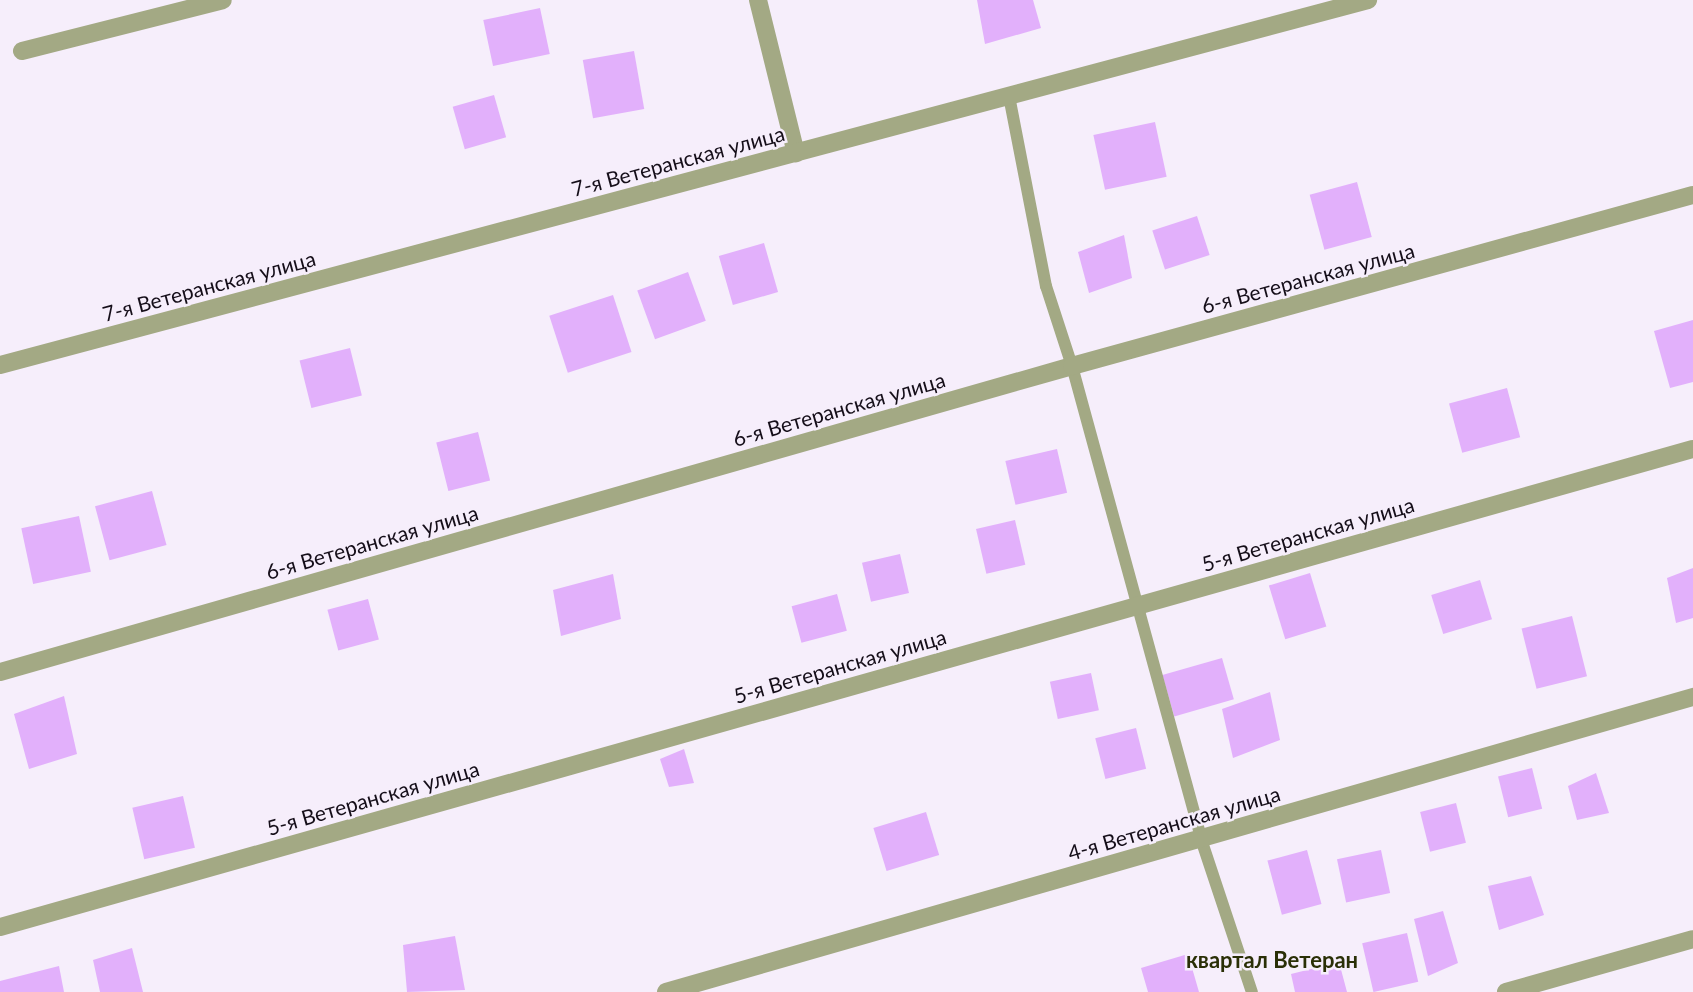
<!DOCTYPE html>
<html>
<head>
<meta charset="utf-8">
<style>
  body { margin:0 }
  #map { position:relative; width:1693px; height:992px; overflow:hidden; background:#f6eefb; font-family:Lato,sans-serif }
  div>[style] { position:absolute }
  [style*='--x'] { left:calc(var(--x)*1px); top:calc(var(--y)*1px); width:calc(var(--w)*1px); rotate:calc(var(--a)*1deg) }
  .building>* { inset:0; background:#e2b0fb; transform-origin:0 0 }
  .service>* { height:12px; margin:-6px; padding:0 6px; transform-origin:6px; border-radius:6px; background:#a3a984 }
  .minor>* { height:18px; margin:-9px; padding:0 9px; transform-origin:9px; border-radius:9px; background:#a3a984 }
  span { translate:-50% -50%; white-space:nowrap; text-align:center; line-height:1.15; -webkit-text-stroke:5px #f6eefb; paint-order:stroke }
  .street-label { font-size:21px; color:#150e19 }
  .neighbourhood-label { font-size:22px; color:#2a2f06; font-weight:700 }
</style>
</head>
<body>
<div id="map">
  <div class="building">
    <div style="clip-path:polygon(977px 0,1033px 0,1041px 28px,985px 44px)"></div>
    <div style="left:540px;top:8px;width:47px;height:58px;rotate:78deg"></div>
    <div style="left:634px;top:51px;width:59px;height:52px;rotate:80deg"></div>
    <div style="left:494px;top:95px;width:44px;height:43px;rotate:74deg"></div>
    <div style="left:1155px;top:122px;width:56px;height:63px;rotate:78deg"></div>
    <div style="left:1357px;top:182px;width:57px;height:49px;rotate:75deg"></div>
    <div style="left:1197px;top:216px;width:41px;height:47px;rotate:72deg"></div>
    <div style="clip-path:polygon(1124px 235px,1132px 278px,1089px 293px,1078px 252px)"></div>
    <div style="left:764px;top:243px;width:51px;height:47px;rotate:74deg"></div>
    <div style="left:688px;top:272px;width:52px;height:54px;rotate:70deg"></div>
    <div style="left:613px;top:295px;width:60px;height:67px;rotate:72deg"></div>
    <div style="clip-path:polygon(1693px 320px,1693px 382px,1670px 388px,1654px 331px)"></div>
    <div style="left:350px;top:348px;width:49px;height:52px;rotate:76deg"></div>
    <div style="left:1507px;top:388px;width:51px;height:60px;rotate:75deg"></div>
    <div style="left:478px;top:432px;width:50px;height:43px;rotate:76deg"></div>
    <div style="left:1057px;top:449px;width:45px;height:53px;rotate:77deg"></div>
    <div style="left:152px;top:491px;width:56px;height:59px;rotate:75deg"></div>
    <div style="left:79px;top:516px;width:57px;height:59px;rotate:78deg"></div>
    <div style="left:1015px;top:520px;width:46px;height:40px;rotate:77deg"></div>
    <div style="left:900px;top:554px;width:40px;height:39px;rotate:77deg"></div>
    <div style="clip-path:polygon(1693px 568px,1693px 618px,1676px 623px,1667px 578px)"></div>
    <div style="left:1310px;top:573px;width:56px;height:43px;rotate:73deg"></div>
    <div style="clip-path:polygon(613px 574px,621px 619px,561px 636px,553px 590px)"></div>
    <div style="left:1480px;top:580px;width:41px;height:51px;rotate:73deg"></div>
    <div style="left:837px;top:594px;width:38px;height:47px;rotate:75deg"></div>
    <div style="left:368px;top:599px;width:42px;height:42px;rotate:75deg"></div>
    <div style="left:1572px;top:616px;width:62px;height:52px;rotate:76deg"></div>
    <div style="left:1222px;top:658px;width:43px;height:62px;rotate:74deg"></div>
    <div style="left:1091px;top:673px;width:38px;height:42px;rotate:78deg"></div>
    <div style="clip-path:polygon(1270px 692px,1280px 740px,1233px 758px,1222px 709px)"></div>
    <div style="clip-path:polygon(64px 696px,77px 754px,29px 769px,14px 714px)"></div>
    <div style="left:1136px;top:728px;width:42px;height:42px;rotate:76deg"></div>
    <div style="clip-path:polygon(684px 749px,694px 783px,669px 787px,660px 759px)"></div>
    <div style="left:1532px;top:768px;width:42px;height:35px;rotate:76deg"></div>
    <div style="clip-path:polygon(1596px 773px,1609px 813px,1577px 820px,1568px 786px)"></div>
    <div style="left:183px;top:796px;width:53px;height:52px;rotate:77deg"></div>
    <div style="left:1456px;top:803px;width:41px;height:37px;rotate:76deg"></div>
    <div style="left:926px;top:812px;width:45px;height:55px;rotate:73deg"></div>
    <div style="left:1307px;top:850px;width:56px;height:41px;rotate:75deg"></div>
    <div style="left:1381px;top:850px;width:44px;height:45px;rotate:78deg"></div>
    <div style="clip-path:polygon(1531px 876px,1544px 915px,1499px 930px,1488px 886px)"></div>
    <div style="clip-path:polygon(1443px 911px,1458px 963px,1428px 976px,1414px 919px)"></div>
    <div style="left:1407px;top:933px;width:50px;height:46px;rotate:77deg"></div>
    <div style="clip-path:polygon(455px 936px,465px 990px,407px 992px,403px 945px)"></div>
    <div style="clip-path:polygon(132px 948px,143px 992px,100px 992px,93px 960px)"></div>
    <div style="clip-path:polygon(1188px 954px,1199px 992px,1148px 992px,1141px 968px)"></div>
    <div style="clip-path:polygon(1339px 962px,1347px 992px,1295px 992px,1291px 974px)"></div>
    <div style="clip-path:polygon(59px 966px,64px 992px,0 992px,0 981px)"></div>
  </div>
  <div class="service">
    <div style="--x:1009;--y:96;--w:194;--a:79"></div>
    <div style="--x:1046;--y:286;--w:84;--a:72"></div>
    <div style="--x:1072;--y:366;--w:490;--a:74.7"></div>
    <div style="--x:1201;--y:839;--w:161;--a:71.6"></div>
  </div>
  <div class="minor">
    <div style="--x:758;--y:0;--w:158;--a:76.1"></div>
    <div style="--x:22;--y:51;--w:207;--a:-14.2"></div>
    <div style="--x:0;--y:365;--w:1416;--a:-14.94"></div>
    <div style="--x:0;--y:672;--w:1115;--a:-15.93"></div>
    <div style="--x:1072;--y:366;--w:644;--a:-15.4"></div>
    <div style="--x:0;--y:927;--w:1759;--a:-15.77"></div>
    <div style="--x:666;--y:992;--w:1069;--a:-16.03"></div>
    <div style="--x:1506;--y:992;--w:194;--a:-15.8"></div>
  </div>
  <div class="street-label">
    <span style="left:678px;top:161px;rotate:-15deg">7-я Ветеранская улица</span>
    <span style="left:1308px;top:278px;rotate:-15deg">6-я Ветеранская улица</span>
    <span style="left:209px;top:286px;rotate:-15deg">7-я Ветеранская улица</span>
    <span style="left:839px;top:409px;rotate:-16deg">6-я Ветеранская улица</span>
    <span style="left:1308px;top:534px;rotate:-16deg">5-я Ветеранская улица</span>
    <span style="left:372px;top:542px;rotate:-16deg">6-я Ветеранская улица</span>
    <span style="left:840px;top:666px;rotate:-16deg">5-я Ветеранская улица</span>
    <span style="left:373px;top:798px;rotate:-16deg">5-я Ветеранская улица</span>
    <span style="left:1174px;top:823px;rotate:-16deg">4-я Ветеранская улица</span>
  </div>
  <div class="neighbourhood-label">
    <span style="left:1272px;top:960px">квартал Ветеран</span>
  </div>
</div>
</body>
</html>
